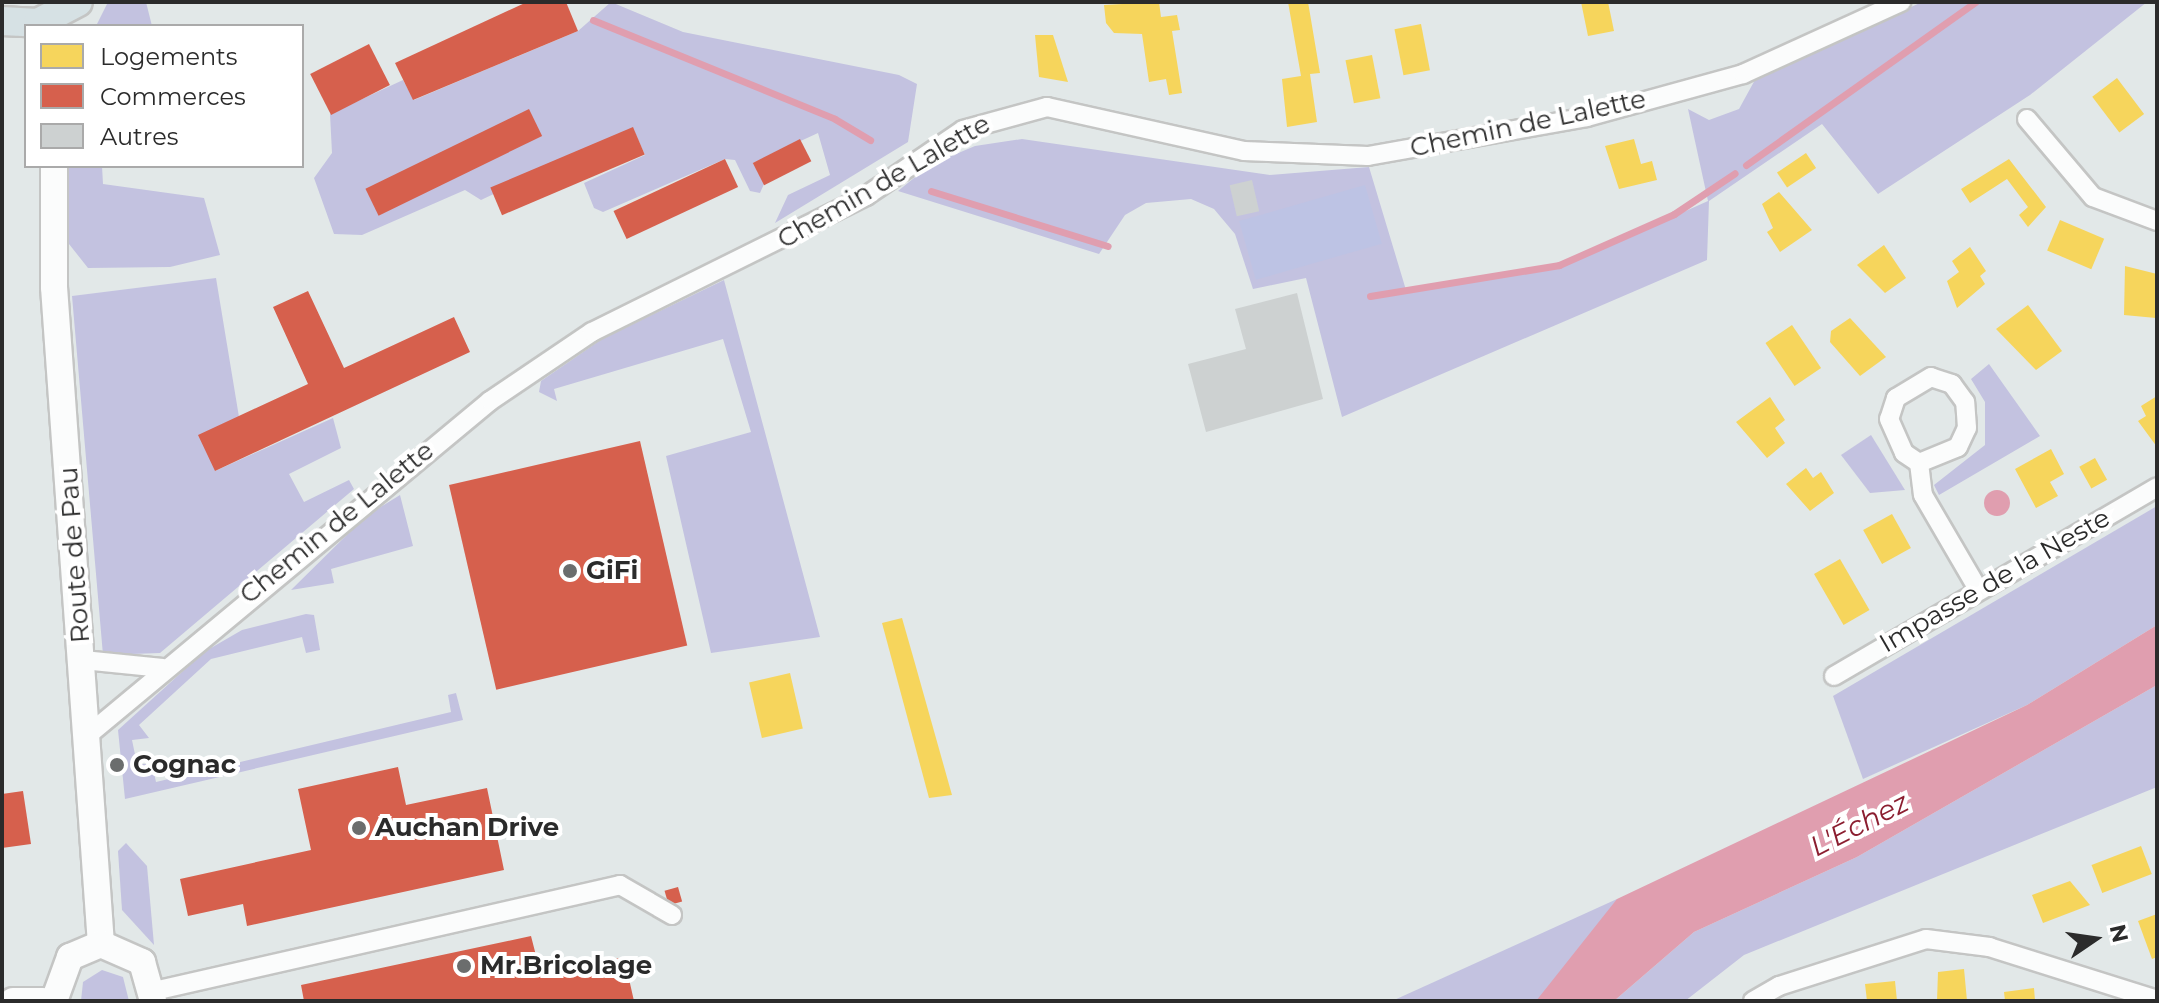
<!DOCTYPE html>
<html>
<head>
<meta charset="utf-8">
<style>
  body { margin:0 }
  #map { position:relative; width:2159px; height:1003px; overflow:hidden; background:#e2e8e8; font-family:Montserrat,sans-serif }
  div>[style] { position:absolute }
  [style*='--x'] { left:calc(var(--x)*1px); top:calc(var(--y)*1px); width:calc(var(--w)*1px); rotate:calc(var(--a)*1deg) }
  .green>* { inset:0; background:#c3c2e0 }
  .pitch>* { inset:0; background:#bdc3e4; transform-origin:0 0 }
  .water>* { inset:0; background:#e09eaf }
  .round { border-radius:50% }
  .homes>* { inset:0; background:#f6d55c; transform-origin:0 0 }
  .shops>* { inset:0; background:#d6604d; transform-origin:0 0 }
  .stream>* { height:7px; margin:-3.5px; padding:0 3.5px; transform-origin:3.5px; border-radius:3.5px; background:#e09eaf }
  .building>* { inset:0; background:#cdd1d1; transform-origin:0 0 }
  .roads { filter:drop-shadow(2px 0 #c4c5c4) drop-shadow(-2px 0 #c4c5c4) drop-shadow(0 2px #c4c5c4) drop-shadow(0 -2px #c4c5c4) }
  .street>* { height:18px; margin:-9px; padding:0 9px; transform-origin:9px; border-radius:9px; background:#fbfcfc }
  .secondary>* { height:26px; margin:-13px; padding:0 13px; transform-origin:13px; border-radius:13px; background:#fbfcfc }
  .primary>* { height:28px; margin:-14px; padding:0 14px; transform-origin:14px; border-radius:14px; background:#d6e1e4 }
  .dots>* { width:22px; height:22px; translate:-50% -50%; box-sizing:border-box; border:4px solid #fff; border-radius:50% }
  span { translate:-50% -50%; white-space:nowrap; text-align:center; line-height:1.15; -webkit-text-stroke:8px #fff; paint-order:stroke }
  .street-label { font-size:26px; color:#2b2b2b }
  .poi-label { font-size:26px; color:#2b2b2b; font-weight:700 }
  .left { translate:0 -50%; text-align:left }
  .water-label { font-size:28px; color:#8b1e30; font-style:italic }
  .frame { position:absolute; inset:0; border:4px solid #2b2b2b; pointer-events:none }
  .legend { position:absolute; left:24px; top:24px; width:280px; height:144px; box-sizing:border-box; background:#fff; border:2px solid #aaa; margin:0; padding:10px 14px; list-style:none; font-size:24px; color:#2b2b2b }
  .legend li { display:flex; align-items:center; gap:16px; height:40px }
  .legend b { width:40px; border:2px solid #aaa }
  .north { position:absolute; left:2055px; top:899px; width:80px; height:80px; -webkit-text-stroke:6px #fff; paint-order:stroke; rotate:77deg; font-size:22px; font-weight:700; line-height:32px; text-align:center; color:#2b2b2b }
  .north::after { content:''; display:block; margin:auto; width:28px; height:36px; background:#2b2b2b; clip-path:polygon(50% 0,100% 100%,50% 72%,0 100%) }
</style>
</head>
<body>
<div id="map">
  <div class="green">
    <div style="clip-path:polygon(108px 2px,146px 2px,152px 26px,96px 26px)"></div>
    <div style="clip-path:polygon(611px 2px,683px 32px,899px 75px,917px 84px,908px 142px,775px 223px,788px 195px,830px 175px,818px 133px,753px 163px,764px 184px,760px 193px,750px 191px,735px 160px,725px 159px,603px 212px,594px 208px,584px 183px,645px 155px,633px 128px,481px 200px,465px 190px,362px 235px,334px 234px,314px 178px,332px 153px,330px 114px,403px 80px,414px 100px,578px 31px)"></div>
    <div style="clip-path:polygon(1922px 2px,2147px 2px,2030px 95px,1878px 194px,1822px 124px,1709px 201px,1707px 260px,1342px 417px,1306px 278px,1253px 289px,1235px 234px,1214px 209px,1191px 199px,1146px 203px,1125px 215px,1099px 254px,898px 191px,930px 165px,975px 146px,1022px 139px,1270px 175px,1369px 167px,1406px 290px,1572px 262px,1708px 201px,1688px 109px,1709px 120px,1739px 109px,1756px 78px)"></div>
    <div style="clip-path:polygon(69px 166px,102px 166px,103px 184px,204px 198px,220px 255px,170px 267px,88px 268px,69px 244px)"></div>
    <div style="clip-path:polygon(216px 278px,239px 417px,215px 471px,333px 418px,341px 448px,289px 474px,304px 502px,349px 480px,354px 489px,160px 653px,103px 655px,72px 296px)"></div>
    <div style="clip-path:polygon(724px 280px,820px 637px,711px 653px,666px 456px,751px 432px,723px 339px,554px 389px,557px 401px,539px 392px,541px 381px,602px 339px)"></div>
    <div style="clip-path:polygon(1989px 364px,2040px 436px,1939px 495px,1934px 485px,1985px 445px,1985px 402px,1971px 379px)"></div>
    <div style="clip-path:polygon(1871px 435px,1905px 490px,1870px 493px,1841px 455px)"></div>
    <div style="clip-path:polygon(400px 495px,413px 546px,331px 569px,334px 583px,291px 590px,366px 516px)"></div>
    <div style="clip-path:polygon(2157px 506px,2157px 625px,2027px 705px,1863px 779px,1833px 696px)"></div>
    <div style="clip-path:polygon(306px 614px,314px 615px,320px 650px,306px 653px,302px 637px,211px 659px,139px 725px,149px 738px,132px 740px,137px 764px,152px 764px,156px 782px,451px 712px,448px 695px,456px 693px,463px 720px,125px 799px,118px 730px,204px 652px,242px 630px)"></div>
    <div style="clip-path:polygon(2157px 685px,2157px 787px,1744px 955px,1685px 1001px,1614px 1001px,1694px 932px,1857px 857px)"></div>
    <div style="clip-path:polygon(126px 843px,147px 866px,154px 945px,122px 910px,118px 851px)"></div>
    <div style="clip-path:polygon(1617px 899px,1623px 913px,1538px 1001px,1392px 1001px)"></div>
    <div style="clip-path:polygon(102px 970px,123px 977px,129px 1001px,81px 1001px,83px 982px)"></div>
  </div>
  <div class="pitch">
    <div style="left:1365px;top:185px;width:61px;height:131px;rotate:74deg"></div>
  </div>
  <div class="water">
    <div class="round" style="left:1984px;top:490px;width:26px;height:26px"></div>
    <div style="clip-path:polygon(2157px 625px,2157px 685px,1857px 857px,1694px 932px,1614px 1001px,1536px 1001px,1617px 899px,2027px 705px)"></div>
  </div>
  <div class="homes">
    <div style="clip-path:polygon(1159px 2px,1161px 17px,1177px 15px,1180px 30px,1172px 31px,1182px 93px,1169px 95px,1166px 79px,1149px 82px,1142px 34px,1114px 33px,1106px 23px,1104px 5px)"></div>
    <div style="clip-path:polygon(1288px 2px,1308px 2px,1320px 73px,1310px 74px,1317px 122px,1287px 127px,1282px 79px,1301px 76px)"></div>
    <div style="clip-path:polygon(1581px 2px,1608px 2px,1614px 31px,1588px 36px)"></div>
    <div style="left:1421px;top:24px;width:47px;height:27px;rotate:79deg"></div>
    <div style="clip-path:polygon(1035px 35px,1053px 35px,1068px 82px,1039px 77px)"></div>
    <div style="left:1372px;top:55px;width:44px;height:27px;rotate:79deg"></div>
    <div style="left:2117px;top:78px;width:45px;height:31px;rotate:53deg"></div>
    <div style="clip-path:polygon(1634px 139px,1641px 164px,1652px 161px,1657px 180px,1619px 189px,1605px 146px)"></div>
    <div style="left:1806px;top:153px;width:18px;height:35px;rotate:56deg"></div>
    <div style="clip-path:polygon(2009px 159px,2046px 207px,2028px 227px,2019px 215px,2028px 207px,2007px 179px,1970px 203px,1961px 189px)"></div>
    <div style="clip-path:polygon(1779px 192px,1812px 230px,1780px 252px,1767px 232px,1773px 228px,1762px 204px)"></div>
    <div style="left:2060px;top:220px;width:48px;height:33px;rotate:23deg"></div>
    <div style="clip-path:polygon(1884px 245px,1906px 278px,1885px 293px,1857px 265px)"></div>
    <div style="clip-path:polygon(1970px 247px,1986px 271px,1980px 276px,1985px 284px,1957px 308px,1947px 281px,1959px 272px,1952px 261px)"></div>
    <div style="clip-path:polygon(2125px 266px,2157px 274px,2156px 318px,2124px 315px)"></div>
    <div style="clip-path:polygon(2028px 305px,2062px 351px,2036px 370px,1996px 329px)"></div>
    <div style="clip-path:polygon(1850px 318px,1886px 357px,1860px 376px,1830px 342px,1831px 331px)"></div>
    <div style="left:1792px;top:325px;width:52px;height:32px;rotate:56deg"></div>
    <div style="clip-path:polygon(2157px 396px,2157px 447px,2138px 421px,2146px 416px,2141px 406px)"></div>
    <div style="clip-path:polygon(1770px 397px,1785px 420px,1775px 428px,1785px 443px,1767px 458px,1736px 422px)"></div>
    <div style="clip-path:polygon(2051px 449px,2064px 474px,2050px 482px,2058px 496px,2036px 508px,2015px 469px)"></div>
    <div style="left:2095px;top:458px;width:25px;height:18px;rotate:61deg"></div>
    <div style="clip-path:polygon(1806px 468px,1813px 478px,1821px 472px,1834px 493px,1810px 511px,1786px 484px)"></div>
    <div style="left:1892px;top:514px;width:39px;height:33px;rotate:61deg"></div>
    <div style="left:1840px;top:559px;width:59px;height:30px;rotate:60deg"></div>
    <div style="clip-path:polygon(902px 618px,914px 660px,952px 795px,929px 798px,882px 623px)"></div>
    <div style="left:790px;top:673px;width:57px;height:42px;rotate:77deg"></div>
    <div style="left:2141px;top:846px;width:30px;height:53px;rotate:69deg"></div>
    <div style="clip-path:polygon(2070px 881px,2090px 905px,2043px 923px,2032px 895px)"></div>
    <div style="clip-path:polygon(2157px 914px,2157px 957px,2152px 959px,2138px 921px)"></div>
    <div style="clip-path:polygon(1964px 969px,1967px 1001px,1937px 1001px,1938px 972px)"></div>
    <div style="clip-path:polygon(1895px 981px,1897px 1001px,1867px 1001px,1865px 984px)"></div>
    <div style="clip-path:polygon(2034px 988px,2035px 1001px,2005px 1001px,2004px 992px)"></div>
  </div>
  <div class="shops">
    <div style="clip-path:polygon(527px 2px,566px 2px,578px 31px,413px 100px,395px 63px)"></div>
    <div style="left:369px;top:44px;width:46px;height:66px;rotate:63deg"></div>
    <div style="left:529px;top:109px;width:30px;height:182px;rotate:64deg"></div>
    <div style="left:633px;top:127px;width:30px;height:155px;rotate:67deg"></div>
    <div style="left:800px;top:139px;width:25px;height:53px;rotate:63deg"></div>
    <div style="left:725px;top:159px;width:31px;height:123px;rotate:65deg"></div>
    <div style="clip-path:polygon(308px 291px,344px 368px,454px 317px,470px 352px,215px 471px,198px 435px,308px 384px,273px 307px)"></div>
    <div style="left:640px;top:441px;width:210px;height:196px;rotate:77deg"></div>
    <div style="clip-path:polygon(398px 767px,406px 805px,487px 788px,504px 870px,247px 926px,243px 904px,188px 916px,180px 879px,311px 850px,298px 789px)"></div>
    <div style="clip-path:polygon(23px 791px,31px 844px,2px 848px,2px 794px)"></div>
    <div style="left:678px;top:887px;width:15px;height:14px;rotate:74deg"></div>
    <div style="clip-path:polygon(531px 936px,541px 975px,624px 957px,634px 1001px,304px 1001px,301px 985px)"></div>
  </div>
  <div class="stream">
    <div style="--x:593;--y:20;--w:261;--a:22.2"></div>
    <div style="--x:835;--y:119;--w:41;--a:31"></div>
    <div style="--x:1746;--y:165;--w:281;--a:-35.4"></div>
    <div style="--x:931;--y:191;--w:185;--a:17.3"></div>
    <div style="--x:1370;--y:296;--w:192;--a:-9.3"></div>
    <div style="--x:1559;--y:265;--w:126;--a:-23.9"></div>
    <div style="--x:1674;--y:214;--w:73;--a:-33.9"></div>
  </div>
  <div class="building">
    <div style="left:1252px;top:180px;width:32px;height:23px;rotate:77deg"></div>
    <div style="clip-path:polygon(1297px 293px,1323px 399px,1206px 432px,1188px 364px,1246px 349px,1235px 309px)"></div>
  </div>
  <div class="roads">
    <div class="street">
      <div style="--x:2027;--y:119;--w:102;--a:49.8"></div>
      <div style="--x:2093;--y:197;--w:68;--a:20.6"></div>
      <div style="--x:1919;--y:463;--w:42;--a:-22.3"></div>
      <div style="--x:1958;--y:447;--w:21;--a:-65"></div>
      <div style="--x:1967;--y:428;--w:26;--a:-94"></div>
      <div style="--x:1965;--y:402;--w:22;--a:-126"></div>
      <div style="--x:1952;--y:384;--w:22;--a:-162"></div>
      <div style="--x:1931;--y:377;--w:41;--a:149"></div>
      <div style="--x:1896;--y:398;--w:22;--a:108"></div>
      <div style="--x:1889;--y:419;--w:37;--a:66"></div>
      <div style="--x:1904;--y:453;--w:18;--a:34"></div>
      <div style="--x:1919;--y:463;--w:32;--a:83"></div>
      <div style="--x:1923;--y:495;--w:109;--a:59.7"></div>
      <div style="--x:83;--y:660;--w:80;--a:5.7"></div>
      <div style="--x:1834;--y:676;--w:374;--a:-30.3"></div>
      <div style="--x:88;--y:735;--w:523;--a:-39.72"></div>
      <div style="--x:490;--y:401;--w:123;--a:-34.1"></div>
      <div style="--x:592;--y:332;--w:306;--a:-26.4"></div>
      <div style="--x:866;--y:196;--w:117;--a:-34.2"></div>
      <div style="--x:963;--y:130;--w:87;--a:-15.3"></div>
      <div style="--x:1047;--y:107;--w:202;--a:12.6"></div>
      <div style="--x:1244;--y:151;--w:124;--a:2.3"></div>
      <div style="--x:1368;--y:156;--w:222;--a:-10.1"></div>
      <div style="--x:1587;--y:117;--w:162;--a:-15.4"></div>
      <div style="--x:1743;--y:74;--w:174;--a:-24.5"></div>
      <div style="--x:154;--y:991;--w:478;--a:-12.8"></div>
      <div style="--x:620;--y:885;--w:60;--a:30"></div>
      <div style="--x:1753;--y:1001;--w:30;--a:-30"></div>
      <div style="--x:1779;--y:986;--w:154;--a:-17.7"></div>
      <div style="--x:1926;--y:939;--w:64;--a:7.2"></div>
      <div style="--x:1989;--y:947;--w:176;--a:17.5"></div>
    </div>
    <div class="secondary">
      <div style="--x:54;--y:166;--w:121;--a:90"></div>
      <div style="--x:54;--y:287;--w:659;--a:85.91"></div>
      <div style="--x:13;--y:1001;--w:30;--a:0"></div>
      <div style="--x:54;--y:1001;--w:47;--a:-70"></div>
      <div style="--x:70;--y:957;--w:34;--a:-23"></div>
      <div style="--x:101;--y:944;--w:45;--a:23.7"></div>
      <div style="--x:142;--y:962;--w:41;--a:74.2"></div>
    </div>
    <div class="primary">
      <div style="--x:2;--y:21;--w:36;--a:3"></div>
      <div style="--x:38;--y:23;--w:45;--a:-27.7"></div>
    </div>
  </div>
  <div class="dots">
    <div style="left:570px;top:571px;background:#6b6d6d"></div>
    <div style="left:117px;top:765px;background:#6b6d6d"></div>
    <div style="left:359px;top:828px;background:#6b6d6d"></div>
    <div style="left:464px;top:966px;background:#6b6d6d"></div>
  </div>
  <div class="street-label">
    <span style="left:1528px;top:124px;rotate:-12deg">Chemin de Lalette</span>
    <span style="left:884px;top:182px;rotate:-30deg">Chemin de Lalette</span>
    <span style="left:337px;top:523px;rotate:-39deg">Chemin de Lalette</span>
    <span style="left:75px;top:555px;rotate:-94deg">Route de Pau</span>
    <span style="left:1995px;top:581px;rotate:-30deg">Impasse de la Neste</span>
  </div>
  <div class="poi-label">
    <span class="left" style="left:586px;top:571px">GiFi</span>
    <span class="left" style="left:133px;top:765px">Cognac</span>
    <span class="left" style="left:375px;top:828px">Auchan Drive</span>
    <span class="left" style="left:480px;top:966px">Mr.Bricolage</span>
  </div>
  <div class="water-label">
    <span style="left:1859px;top:824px;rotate:-27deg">L'Échez</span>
  </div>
  <div class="frame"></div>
  <ul class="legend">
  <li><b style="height:22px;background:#f6d55c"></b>Logements</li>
  <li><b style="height:22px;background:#d6604d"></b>Commerces</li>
  <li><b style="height:22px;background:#cdd1d1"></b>Autres</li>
  </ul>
  <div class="north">N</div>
</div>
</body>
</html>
